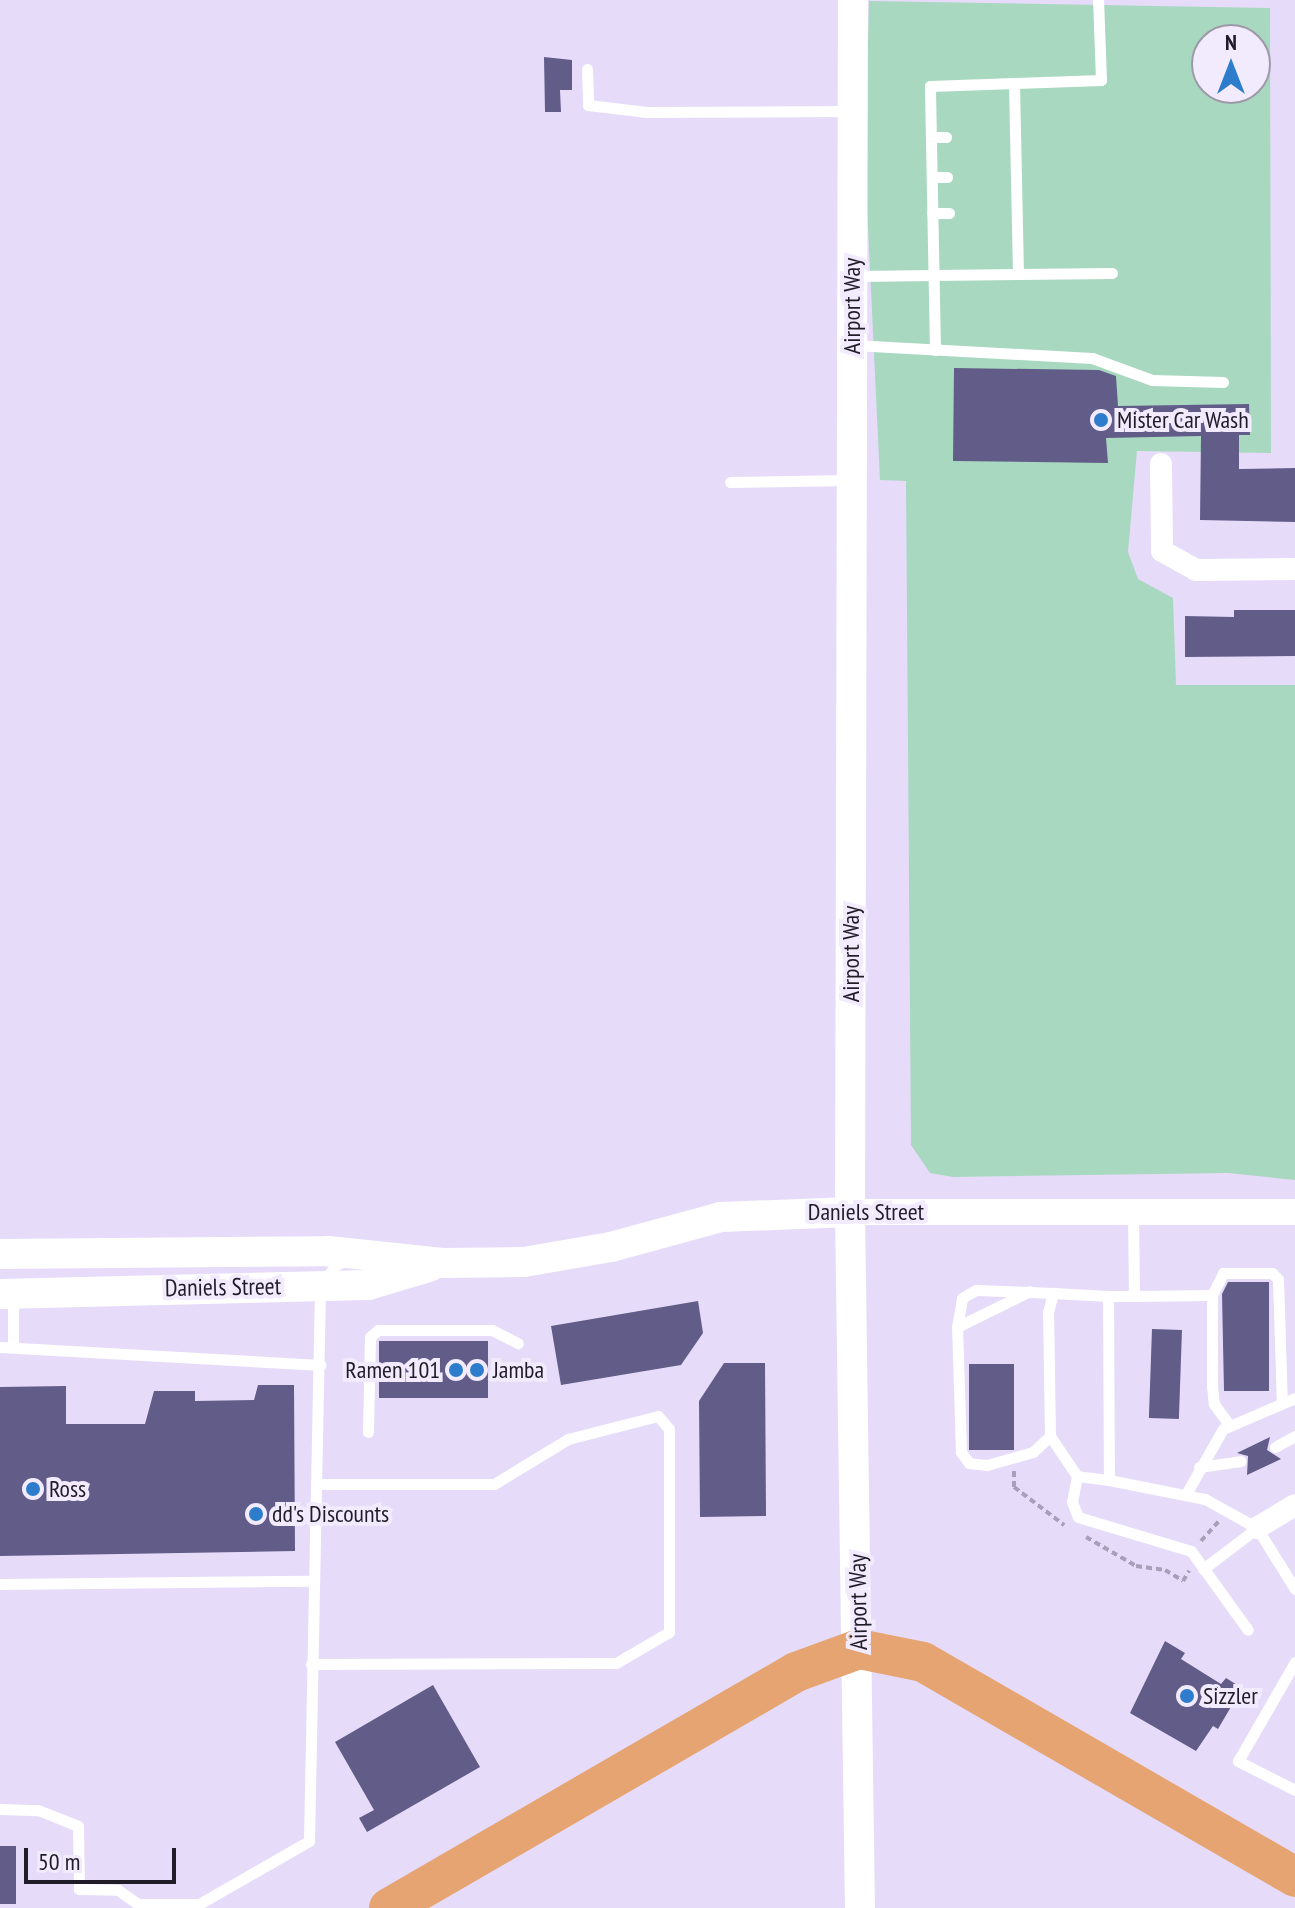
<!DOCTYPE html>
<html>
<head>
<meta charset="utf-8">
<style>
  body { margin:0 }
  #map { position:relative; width:1295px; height:1908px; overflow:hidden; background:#e6dcfa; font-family:"PT Sans Narrow",sans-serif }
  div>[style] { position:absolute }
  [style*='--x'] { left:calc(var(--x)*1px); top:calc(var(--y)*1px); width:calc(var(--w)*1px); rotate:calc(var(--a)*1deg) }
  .green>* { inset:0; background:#a9d8c0 }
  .building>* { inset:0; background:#625c89; transform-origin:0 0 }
  .path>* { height:4px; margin-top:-2px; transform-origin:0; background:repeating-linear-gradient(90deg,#a8a0b8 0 6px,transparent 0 10px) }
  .service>* { height:11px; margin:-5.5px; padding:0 5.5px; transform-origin:5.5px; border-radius:5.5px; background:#fff }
  .minor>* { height:22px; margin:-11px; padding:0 11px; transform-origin:11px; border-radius:11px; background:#fff }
  .tertiary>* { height:26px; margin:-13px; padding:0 13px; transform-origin:13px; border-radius:13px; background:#fff }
  .secondary>* { height:30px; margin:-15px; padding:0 15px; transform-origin:15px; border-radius:15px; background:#fff }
  .motorway>* { height:40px; margin:-20px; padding:0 20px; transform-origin:20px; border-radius:20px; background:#e5a472 }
  .dots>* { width:22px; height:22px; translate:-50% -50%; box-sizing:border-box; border:4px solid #f2ebfe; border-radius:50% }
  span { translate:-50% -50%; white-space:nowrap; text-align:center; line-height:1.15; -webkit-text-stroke:8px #f2ebfe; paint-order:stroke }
  .street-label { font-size:24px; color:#211d28 }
  .poi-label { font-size:24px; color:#211d28 }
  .left { translate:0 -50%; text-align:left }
  .right { translate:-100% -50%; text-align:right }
  .north { position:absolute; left:1191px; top:24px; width:80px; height:80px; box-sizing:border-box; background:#f2ebfe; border:2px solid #9e99a8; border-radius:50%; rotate:0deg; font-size:22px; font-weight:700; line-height:32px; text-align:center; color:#211d28 }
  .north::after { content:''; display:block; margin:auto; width:28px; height:36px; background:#2d7dcc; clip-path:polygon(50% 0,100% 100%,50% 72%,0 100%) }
  .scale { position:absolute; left:24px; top:1848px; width:152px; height:36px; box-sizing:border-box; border:4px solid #211d28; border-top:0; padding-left:10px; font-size:24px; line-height:28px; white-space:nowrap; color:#211d28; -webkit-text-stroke:6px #f2ebfe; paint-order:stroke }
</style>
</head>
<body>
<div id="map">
  <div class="green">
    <div style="clip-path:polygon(evenodd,869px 1px,1270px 8px,1271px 453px,1137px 451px,1128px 552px,1138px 579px,1173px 598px,1176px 685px,1295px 685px,1295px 1180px,1228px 1173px,953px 1177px,930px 1173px,911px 1145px,906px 481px,880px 480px,865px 164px,869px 1px,1207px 40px,1255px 40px,1255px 88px,1207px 88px,1207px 40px)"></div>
  </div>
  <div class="building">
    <div style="clip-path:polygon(544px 57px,572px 60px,572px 90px,560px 90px,561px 112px,545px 112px)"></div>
    <div style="clip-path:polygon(954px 368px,1099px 370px,1116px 376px,1118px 406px,1249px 404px,1250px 435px,1239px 435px,1239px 469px,1295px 468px,1295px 522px,1200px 520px,1201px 436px,1106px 438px,1108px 463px,953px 461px)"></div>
    <div style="clip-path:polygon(1234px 610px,1295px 610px,1295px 656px,1185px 657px,1185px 616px,1234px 617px)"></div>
    <div style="clip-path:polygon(1228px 1282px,1269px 1282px,1269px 1391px,1224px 1391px,1222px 1294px)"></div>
    <div style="clip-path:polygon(698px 1301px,703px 1333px,681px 1365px,561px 1385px,551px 1326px)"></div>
    <div style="left:1152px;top:1329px;width:30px;height:89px;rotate:2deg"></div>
    <div style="left:488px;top:1341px;width:57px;height:109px;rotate:90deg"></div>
    <div style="clip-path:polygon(724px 1363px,765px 1363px,766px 1516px,700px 1517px,699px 1401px)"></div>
    <div style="left:969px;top:1364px;width:45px;height:86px"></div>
    <div style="clip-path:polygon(258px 1385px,294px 1385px,295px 1551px,0 1556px,0 1387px,66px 1386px,66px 1424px,145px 1424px,154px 1391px,195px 1391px,195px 1401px,254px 1400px)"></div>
    <div style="clip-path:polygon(1270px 1437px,1267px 1450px,1281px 1459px,1247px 1475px,1248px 1456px,1237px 1453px)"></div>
    <div style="clip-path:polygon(1165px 1641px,1185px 1653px,1181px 1659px,1221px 1684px,1226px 1678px,1242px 1688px,1218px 1729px,1213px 1726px,1196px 1751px,1130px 1713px)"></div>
    <div style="clip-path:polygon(433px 1685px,480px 1767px,367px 1832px,359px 1818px,374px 1810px,335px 1742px)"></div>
    <div style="left:0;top:1846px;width:16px;height:58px"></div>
  </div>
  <div class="path">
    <div style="--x:1014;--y:1471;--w:16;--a:90"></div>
    <div style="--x:1014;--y:1487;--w:63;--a:37.2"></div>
    <div style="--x:1086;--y:1537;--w:58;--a:30.1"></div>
    <div style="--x:1136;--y:1566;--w:29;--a:8"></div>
    <div style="--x:1165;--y:1570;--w:21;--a:31"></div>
    <div style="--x:1183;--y:1581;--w:12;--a:-59"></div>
    <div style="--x:1201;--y:1541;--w:27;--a:-48"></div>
  </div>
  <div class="service">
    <div style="--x:587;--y:69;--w:36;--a:88"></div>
    <div style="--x:588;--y:105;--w:59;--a:6.8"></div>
    <div style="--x:647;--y:112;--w:204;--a:-0.3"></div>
    <div style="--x:931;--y:137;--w:15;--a:0"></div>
    <div style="--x:932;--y:177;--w:15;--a:0"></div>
    <div style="--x:932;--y:213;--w:17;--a:0"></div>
    <div style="--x:1018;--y:274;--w:94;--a:-0.6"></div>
    <div style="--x:854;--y:276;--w:164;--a:-0.7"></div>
    <div style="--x:1018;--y:274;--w:191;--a:-91.2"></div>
    <div style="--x:1014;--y:83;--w:87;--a:-2"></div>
    <div style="--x:1101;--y:80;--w:80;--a:-92.1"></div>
    <div style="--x:853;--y:345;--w:239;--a:3.1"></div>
    <div style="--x:1092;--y:358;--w:64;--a:20.1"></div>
    <div style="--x:1152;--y:380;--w:71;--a:1.6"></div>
    <div style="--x:935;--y:350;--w:264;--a:-91.1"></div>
    <div style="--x:930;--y:86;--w:84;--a:-2"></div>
    <div style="--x:730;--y:482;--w:119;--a:-1"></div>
    <div style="--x:1212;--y:1295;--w:91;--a:90"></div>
    <div style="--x:1212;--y:1386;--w:18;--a:84"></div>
    <div style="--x:1214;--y:1404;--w:27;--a:54"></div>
    <div style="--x:13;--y:1296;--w:51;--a:90"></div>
    <div style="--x:1108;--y:1296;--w:26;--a:0"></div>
    <div style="--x:1134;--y:1296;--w:85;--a:-90.7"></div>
    <div style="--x:1134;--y:1296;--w:78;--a:-0.7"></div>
    <div style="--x:1212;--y:1295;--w:25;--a:-63"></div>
    <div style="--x:1223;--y:1273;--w:49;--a:0"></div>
    <div style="--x:1272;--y:1273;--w:8;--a:45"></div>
    <div style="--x:1278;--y:1279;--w:124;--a:88.2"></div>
    <div style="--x:957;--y:1327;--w:81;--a:-26.3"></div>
    <div style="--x:0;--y:1347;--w:321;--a:3.2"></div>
    <div style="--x:368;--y:1432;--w:95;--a:-88.8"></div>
    <div style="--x:370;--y:1337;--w:11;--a:-41"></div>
    <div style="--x:378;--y:1330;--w:114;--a:0"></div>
    <div style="--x:492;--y:1330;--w:29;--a:27"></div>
    <div style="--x:1050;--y:1436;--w:23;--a:137"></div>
    <div style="--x:1033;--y:1452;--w:48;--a:164.2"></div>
    <div style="--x:987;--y:1465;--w:18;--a:-174"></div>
    <div style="--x:969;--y:1463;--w:14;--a:-126"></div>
    <div style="--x:961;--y:1452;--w:125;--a:-91.8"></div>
    <div style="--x:957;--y:1327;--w:29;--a:-80"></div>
    <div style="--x:962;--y:1298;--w:16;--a:-30"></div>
    <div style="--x:976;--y:1290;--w:77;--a:2.2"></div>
    <div style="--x:1275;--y:1447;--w:23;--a:-29"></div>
    <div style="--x:1199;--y:1467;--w:42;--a:-8.1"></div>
    <div style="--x:1077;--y:1476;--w:48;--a:-124"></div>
    <div style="--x:1050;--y:1436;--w:124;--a:-90.9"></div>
    <div style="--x:1048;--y:1312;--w:20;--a:-75"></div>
    <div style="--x:1053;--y:1293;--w:55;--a:3.1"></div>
    <div style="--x:1108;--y:1296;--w:184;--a:89.7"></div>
    <div style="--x:1109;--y:1480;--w:32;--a:-173"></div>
    <div style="--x:1077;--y:1476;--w:26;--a:101"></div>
    <div style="--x:1072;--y:1502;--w:16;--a:68"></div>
    <div style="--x:1078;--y:1517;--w:118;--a:16.7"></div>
    <div style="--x:1191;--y:1551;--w:97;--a:54.2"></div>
    <div style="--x:1109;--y:1480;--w:98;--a:11.2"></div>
    <div style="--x:1205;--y:1499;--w:60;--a:29.1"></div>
    <div style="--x:1257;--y:1528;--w:72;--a:58.1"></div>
    <div style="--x:1186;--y:1494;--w:75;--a:-60.4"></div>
    <div style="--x:1223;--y:1429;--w:78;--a:-23.3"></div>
    <div style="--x:1203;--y:1569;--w:68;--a:-37.2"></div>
    <div style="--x:0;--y:1584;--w:312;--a:-0.6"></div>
    <div style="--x:1295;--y:1662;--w:114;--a:119.9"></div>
    <div style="--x:1238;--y:1761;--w:64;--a:27"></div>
    <div style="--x:311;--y:1664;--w:305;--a:-0.2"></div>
    <div style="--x:616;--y:1663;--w:61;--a:-30.3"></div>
    <div style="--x:669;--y:1632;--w:203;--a:-90"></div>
    <div style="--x:669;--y:1429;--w:17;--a:-130"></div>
    <div style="--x:658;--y:1416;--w:93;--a:165.7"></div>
    <div style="--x:568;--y:1439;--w:87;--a:148.7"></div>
    <div style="--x:494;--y:1484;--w:176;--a:180"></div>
    <div style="--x:0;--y:1809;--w:38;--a:2"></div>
    <div style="--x:38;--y:1810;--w:43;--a:21.8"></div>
    <div style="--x:78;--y:1826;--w:63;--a:89.1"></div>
    <div style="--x:79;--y:1889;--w:39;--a:1"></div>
    <div style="--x:118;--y:1890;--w:24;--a:35"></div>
    <div style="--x:138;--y:1904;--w:61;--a:0"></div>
    <div style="--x:199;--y:1904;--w:127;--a:-29.8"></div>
    <div style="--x:309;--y:1841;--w:555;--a:-88.86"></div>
    <div style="--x:320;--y:1286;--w:26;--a:-53"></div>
    <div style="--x:336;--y:1265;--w:10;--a:-24"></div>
  </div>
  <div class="minor">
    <div style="--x:1161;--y:464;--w:87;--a:89.3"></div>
    <div style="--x:1162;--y:551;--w:39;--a:29"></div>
    <div style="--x:1196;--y:570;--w:99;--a:-0.6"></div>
    <div style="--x:1257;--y:1528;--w:44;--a:-31.2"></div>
  </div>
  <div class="tertiary">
    <div style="--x:850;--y:1212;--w:445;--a:0"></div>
  </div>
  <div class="secondary">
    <div style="--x:853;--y:0;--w:1212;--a:90.14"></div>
    <div style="--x:850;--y:1212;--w:696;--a:89.18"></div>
    <div style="--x:0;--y:1254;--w:328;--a:-0.5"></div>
    <div style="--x:328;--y:1251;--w:115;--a:6"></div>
    <div style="--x:442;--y:1263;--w:82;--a:-0.7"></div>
    <div style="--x:524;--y:1262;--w:88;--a:-9.8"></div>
    <div style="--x:611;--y:1247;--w:114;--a:-15.3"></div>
    <div style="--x:721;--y:1217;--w:129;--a:-2.2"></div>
    <div style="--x:0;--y:1294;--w:368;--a:-1.4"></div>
    <div style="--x:368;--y:1285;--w:64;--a:-16.4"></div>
  </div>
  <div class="motorway">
    <div style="--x:389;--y:1908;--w:470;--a:-30.1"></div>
    <div style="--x:796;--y:1672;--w:67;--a:-20.1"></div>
    <div style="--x:859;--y:1649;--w:65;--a:11.5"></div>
    <div style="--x:923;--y:1662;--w:430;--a:30"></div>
  </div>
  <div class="dots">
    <div style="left:1101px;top:420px;background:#2d7dcc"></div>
    <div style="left:456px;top:1370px;background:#2d7dcc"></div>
    <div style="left:477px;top:1370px;background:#2d7dcc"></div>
    <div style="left:33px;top:1489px;background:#2d7dcc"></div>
    <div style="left:256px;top:1514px;background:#2d7dcc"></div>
    <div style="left:1187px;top:1696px;background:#2d7dcc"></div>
  </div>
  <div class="street-label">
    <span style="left:852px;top:306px;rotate:-90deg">Airport Way</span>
    <span style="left:851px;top:954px;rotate:-90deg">Airport Way</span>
    <span style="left:866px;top:1212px">Daniels Street</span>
    <span style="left:223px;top:1287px;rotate:-1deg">Daniels Street</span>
    <span style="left:858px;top:1602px;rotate:-91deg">Airport Way</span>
  </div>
  <div class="poi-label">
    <span class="left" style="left:1117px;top:420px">Mister Car Wash</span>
    <span class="right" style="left:440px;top:1370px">Ramen 101</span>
    <span class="left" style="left:493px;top:1370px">Jamba</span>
    <span class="left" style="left:49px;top:1489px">Ross</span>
    <span class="left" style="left:272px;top:1514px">dd's Discounts</span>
    <span class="left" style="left:1203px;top:1696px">Sizzler</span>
  </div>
  <div class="north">N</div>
  <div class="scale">50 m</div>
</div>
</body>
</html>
